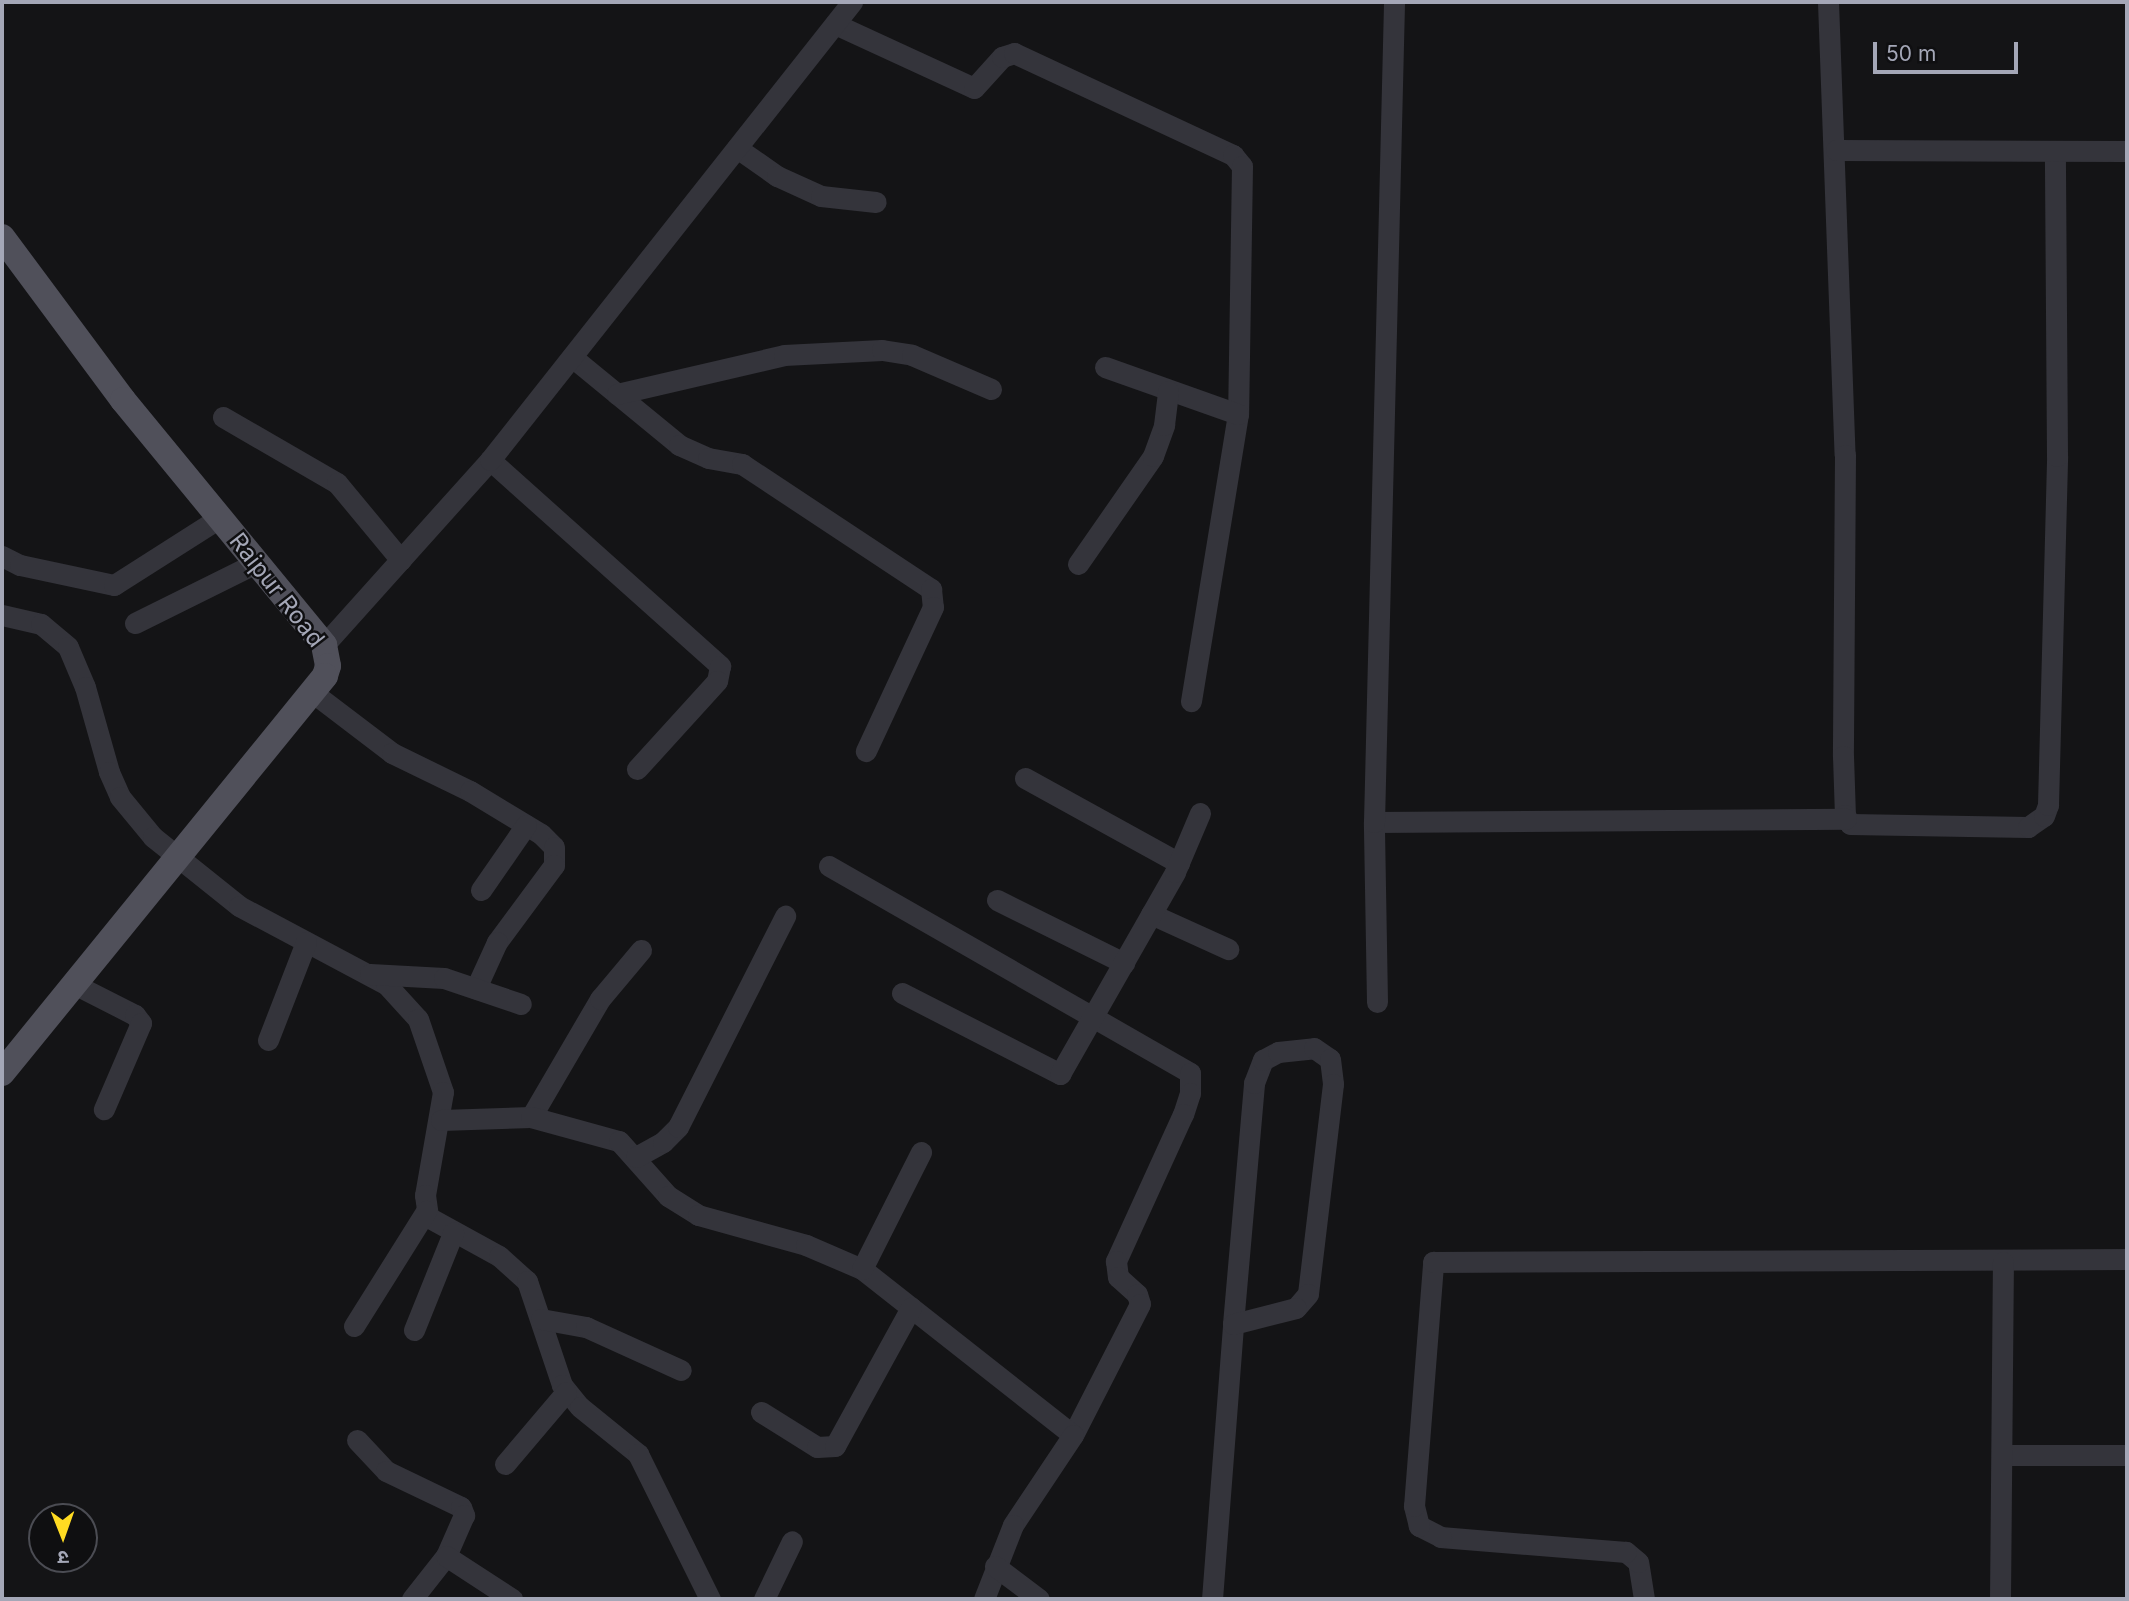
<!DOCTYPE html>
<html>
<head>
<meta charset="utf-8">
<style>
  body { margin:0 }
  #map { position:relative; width:2129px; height:1601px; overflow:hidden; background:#141416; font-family:Inter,"Noto Sans Devanagari",sans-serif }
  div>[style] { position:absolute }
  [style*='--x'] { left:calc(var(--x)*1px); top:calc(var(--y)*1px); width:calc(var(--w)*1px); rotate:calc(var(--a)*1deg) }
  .minor>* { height:21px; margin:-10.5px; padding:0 10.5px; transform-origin:10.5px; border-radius:10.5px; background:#34343b }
  .major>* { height:26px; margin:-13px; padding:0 13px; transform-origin:13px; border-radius:13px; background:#50505a }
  span { translate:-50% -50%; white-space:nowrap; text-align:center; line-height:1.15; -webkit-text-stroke:5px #0f0f11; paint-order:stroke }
  .street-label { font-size:24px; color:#a4a7b7 }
  .frame { position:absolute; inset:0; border:4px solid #a4a7b7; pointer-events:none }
  .north { position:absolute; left:28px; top:1503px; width:70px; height:70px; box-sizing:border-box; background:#0f0f11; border:2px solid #4b4c53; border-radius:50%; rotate:179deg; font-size:19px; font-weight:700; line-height:28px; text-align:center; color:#a4a7b7 }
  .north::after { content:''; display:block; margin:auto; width:24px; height:32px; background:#ffdb22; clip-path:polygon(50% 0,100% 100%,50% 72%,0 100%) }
  .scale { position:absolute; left:1873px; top:42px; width:145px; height:32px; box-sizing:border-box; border:4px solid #a4a7b7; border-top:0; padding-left:9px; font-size:21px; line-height:24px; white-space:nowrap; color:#a4a7b7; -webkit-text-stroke:5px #0f0f11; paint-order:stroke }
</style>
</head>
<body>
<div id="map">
  <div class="minor">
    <div style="--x:1828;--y:2;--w:453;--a:87.9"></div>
    <div style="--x:1845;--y:455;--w:301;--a:90.4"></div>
    <div style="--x:1843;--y:756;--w:59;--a:88.1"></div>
    <div style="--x:1845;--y:815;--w:10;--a:61"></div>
    <div style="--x:1850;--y:824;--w:178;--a:1"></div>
    <div style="--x:2028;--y:827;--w:19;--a:-35"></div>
    <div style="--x:2044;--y:816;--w:12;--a:-70"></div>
    <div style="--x:2048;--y:805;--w:349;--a:-88.5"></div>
    <div style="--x:2057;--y:456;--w:304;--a:-90.4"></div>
    <div style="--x:835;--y:24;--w:153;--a:24.7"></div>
    <div style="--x:974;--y:88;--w:42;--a:-47.9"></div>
    <div style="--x:1002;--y:57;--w:13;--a:-18"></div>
    <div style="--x:1014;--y:53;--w:242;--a:25"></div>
    <div style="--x:1233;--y:155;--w:14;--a:51"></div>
    <div style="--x:1242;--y:166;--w:248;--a:90.9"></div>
    <div style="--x:1238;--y:414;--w:291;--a:99.3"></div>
    <div style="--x:737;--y:148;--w:49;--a:35"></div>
    <div style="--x:777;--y:176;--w:48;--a:24.4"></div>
    <div style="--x:821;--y:196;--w:55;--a:6.2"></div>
    <div style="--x:1836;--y:150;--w:291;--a:0.2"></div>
    <div style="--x:572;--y:357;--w:139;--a:39.4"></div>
    <div style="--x:679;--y:445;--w:32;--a:24"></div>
    <div style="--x:708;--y:458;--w:35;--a:10"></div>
    <div style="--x:742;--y:464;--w:227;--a:33.5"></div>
    <div style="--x:931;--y:589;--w:18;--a:84"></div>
    <div style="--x:933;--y:607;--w:159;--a:115"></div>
    <div style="--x:1105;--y:367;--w:141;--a:19.5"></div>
    <div style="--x:617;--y:394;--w:171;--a:-13.1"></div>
    <div style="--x:784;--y:355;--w:98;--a:-2.9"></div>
    <div style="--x:882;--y:350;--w:30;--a:9"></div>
    <div style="--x:912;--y:355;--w:86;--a:23.3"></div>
    <div style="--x:223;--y:417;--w:132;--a:30.1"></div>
    <div style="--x:337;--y:483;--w:100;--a:50.3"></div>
    <div style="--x:490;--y:460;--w:309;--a:41.8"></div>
    <div style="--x:720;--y:666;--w:15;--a:101"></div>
    <div style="--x:717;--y:681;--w:119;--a:132.3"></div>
    <div style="--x:2;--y:556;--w:20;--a:27"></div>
    <div style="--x:20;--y:565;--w:96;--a:12"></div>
    <div style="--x:114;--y:585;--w:125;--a:-32.5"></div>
    <div style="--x:1078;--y:564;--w:131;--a:-55.2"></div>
    <div style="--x:1153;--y:456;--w:33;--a:-70"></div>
    <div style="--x:1164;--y:425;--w:34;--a:-83"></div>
    <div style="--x:2;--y:615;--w:40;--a:13"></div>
    <div style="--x:41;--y:624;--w:35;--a:40"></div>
    <div style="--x:68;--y:647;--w:43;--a:67"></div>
    <div style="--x:85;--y:687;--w:88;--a:74.2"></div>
    <div style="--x:109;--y:772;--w:27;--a:66"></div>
    <div style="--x:120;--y:797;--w:52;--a:50.5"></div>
    <div style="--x:153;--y:837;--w:110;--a:38.7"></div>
    <div style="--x:239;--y:906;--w:166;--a:28"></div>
    <div style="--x:386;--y:984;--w:47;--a:47.6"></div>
    <div style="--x:418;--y:1019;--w:77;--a:71.1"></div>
    <div style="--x:443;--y:1092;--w:105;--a:99.9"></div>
    <div style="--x:425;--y:1195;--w:22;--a:82"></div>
    <div style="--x:428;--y:1217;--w:81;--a:28.8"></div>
    <div style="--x:499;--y:1256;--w:38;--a:42"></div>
    <div style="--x:527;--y:1281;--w:110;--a:71.4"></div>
    <div style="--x:562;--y:1385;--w:28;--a:51"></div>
    <div style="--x:580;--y:1407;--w:75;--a:39"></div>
    <div style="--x:638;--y:1454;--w:162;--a:63.6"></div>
    <div style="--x:135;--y:623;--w:135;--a:-26.4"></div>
    <div style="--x:324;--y:645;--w:249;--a:-48.1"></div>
    <div style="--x:490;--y:460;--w:584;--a:-51.68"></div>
    <div style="--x:312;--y:692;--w:101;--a:37.3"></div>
    <div style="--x:392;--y:753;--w:87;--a:26"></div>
    <div style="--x:470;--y:791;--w:83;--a:31.2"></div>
    <div style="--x:541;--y:834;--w:18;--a:45"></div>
    <div style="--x:554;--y:847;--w:18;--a:90"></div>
    <div style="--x:554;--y:865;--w:96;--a:126.5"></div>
    <div style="--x:497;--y:942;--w:51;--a:114.5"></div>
    <div style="--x:1025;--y:778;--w:176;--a:28.9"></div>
    <div style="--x:1374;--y:822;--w:472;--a:-0.4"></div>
    <div style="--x:829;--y:866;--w:416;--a:29.8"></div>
    <div style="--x:1190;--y:1073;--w:20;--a:90"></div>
    <div style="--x:1190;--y:1093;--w:22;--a:108"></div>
    <div style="--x:1183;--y:1114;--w:162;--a:114.5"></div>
    <div style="--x:1116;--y:1261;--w:16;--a:83"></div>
    <div style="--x:1118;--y:1277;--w:25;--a:42"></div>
    <div style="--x:1137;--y:1294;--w:10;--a:73"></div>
    <div style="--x:1140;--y:1304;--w:147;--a:117.1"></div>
    <div style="--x:481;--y:890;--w:79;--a:-55.3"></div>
    <div style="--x:997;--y:900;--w:142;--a:26.4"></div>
    <div style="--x:1151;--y:914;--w:85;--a:24.4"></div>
    <div style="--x:370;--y:974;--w:74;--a:3.1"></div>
    <div style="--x:444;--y:978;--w:81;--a:18.7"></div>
    <div style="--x:74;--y:984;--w:68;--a:26.9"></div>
    <div style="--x:135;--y:1015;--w:10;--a:53"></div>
    <div style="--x:141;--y:1023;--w:94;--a:113.3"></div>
    <div style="--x:902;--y:993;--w:178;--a:27.1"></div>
    <div style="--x:1060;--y:1074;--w:232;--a:-60.3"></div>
    <div style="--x:1175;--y:872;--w:64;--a:-67"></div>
    <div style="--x:1377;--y:1002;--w:180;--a:-91"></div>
    <div style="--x:1374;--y:822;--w:820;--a:-88.6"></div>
    <div style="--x:268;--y:1040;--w:105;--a:-68.8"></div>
    <div style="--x:531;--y:1117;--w:137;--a:-59.7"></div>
    <div style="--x:600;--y:999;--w:64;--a:-50.1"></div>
    <div style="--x:441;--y:1120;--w:90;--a:-1.9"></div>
    <div style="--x:531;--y:1117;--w:91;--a:15.3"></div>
    <div style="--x:619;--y:1141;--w:74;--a:48.3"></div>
    <div style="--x:668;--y:1196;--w:36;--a:32"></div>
    <div style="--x:698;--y:1215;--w:112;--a:15.5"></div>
    <div style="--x:806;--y:1245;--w:61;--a:23.2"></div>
    <div style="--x:862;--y:1269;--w:268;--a:38.2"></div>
    <div style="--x:1073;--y:1435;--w:108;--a:123.7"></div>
    <div style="--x:1013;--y:1525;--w:79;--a:111.4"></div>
    <div style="--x:636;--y:1157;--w:31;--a:-29"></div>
    <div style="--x:663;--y:1142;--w:21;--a:-45"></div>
    <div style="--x:678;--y:1127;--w:237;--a:-63.1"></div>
    <div style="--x:862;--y:1269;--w:131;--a:-63.2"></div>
    <div style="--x:541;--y:1319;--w:46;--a:10.1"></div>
    <div style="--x:586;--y:1327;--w:104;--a:24.4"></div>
    <div style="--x:354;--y:1326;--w:136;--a:-57.9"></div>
    <div style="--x:414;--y:1330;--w:105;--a:-68.1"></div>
    <div style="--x:761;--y:1412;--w:66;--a:32"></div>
    <div style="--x:817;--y:1447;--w:18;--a:-3"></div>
    <div style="--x:835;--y:1446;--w:158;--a:-61.2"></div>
    <div style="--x:357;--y:1440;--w:42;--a:46.9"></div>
    <div style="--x:386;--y:1471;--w:83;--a:25.6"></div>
    <div style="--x:461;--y:1507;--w:9;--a:69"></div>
    <div style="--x:464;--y:1515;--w:45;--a:113.7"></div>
    <div style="--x:2002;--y:1455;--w:125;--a:0"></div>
    <div style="--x:505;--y:1464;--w:94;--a:-49.7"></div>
    <div style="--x:995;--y:1566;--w:55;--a:36.9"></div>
    <div style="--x:412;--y:1599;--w:55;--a:-51.7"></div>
    <div style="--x:446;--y:1556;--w:79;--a:33.1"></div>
    <div style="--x:764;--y:1599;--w:64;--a:-64.2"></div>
    <div style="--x:1212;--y:1599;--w:276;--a:-85.6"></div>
    <div style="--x:1233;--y:1324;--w:242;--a:-85"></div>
    <div style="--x:1254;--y:1083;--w:25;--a:-69"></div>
    <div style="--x:1263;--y:1060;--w:17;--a:-28"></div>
    <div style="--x:1278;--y:1052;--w:36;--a:-6"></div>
    <div style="--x:1314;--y:1048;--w:19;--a:35"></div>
    <div style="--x:1330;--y:1059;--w:25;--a:83"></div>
    <div style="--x:1333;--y:1084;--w:211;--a:96.8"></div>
    <div style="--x:1308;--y:1294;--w:18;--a:131"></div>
    <div style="--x:1296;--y:1308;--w:65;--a:165.7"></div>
    <div style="--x:1644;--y:1599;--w:37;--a:-99"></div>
    <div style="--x:1638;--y:1562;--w:16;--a:-140"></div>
    <div style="--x:1626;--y:1552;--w:186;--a:-175.4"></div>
    <div style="--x:1441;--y:1537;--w:25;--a:-153"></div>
    <div style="--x:1419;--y:1526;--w:21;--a:-104"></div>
    <div style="--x:1414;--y:1506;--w:245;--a:-85.5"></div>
    <div style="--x:1433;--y:1262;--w:694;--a:-0.25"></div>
    <div style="--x:2000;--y:1599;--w:337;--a:-89.5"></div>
  </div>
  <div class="major">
    <div style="--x:2;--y:237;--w:203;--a:53.4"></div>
    <div style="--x:123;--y:400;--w:317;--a:50.6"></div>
    <div style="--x:324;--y:645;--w:21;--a:79"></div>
    <div style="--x:328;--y:666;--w:10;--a:107"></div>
    <div style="--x:325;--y:676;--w:512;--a:129.13"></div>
  </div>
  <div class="street-label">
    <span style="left:277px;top:590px;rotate:52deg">Raipur Road</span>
  </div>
  <div class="frame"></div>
  <div class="north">उ</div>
  <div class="scale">50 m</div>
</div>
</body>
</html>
